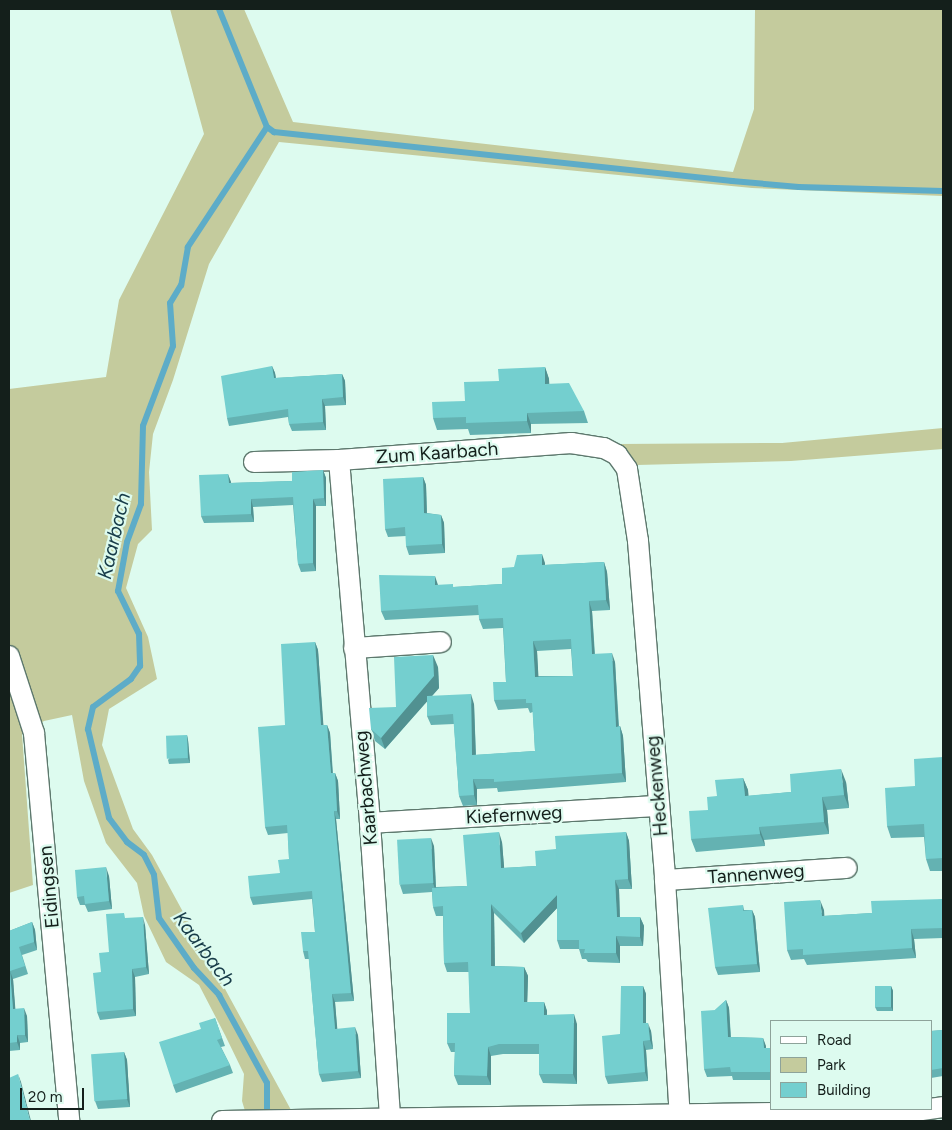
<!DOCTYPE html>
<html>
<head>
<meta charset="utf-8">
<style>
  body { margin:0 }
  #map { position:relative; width:952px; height:1130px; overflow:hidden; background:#ddfbef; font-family:Figtree,sans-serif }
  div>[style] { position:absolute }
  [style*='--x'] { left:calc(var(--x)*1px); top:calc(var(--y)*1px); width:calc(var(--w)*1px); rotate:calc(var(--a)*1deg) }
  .green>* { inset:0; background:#c4cb9d }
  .stream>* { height:6px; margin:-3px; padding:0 3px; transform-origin:3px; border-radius:3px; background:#5dacc8 }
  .roads { filter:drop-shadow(1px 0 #5d786d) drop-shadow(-1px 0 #5d786d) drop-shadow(0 1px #5d786d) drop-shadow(0 -1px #5d786d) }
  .street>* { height:20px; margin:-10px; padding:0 10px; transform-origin:10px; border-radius:10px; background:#fff }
  .wall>* { inset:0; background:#64b2b2 }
  .shaded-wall>* { inset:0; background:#519191 }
  .building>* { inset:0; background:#74cfcf; transform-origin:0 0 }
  span { translate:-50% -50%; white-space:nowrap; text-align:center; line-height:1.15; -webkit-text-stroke:4.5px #ddfbef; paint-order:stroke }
  .street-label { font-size:19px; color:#141f1b }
  .water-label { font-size:20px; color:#173b48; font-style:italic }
  .frame { position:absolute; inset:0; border:10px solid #141f1b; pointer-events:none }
  .legend { position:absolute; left:770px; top:1020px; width:162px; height:90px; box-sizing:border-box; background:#ddfbef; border:1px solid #8da39a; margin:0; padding:6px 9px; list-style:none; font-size:15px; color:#141f1b }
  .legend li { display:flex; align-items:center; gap:10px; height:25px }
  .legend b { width:25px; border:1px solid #8da39a }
  .scale { position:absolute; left:20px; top:1088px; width:64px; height:22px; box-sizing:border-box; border:2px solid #141f1b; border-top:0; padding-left:6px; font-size:15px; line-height:18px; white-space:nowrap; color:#141f1b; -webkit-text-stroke:4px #ddfbef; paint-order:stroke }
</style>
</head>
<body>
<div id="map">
  <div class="green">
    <div style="clip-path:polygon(170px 9px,244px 9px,293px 122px,733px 172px,754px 109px,755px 9px,943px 9px,943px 196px,752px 188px,279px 142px,209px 264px,173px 380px,153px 434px,149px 472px,152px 530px,138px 544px,126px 588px,148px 637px,157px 679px,109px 709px,102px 745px,133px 829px,152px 855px,297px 1121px,248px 1121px,242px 1101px,244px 1074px,225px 1035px,199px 985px,166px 962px,144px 916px,137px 883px,106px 843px,84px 781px,72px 715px,44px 721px,22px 734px,33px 885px,9px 893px,9px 389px,106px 377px,119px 300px,204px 134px)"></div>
    <div style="clip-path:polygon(943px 428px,943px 449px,791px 461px,637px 465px,618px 444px,782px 443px)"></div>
  </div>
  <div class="stream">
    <div style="--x:219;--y:9;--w:127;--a:67.9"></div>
    <div style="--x:267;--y:127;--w:144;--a:123.4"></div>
    <div style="--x:188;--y:247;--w:39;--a:100"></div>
    <div style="--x:181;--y:285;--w:21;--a:121"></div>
    <div style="--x:170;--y:303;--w:43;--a:86"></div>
    <div style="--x:173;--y:346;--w:85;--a:110.6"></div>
    <div style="--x:143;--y:426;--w:78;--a:91.5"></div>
    <div style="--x:141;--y:504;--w:40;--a:110.2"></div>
    <div style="--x:127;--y:542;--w:50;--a:100.4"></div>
    <div style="--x:118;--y:591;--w:48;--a:64"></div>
    <div style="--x:139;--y:634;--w:32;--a:88"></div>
    <div style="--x:140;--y:666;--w:16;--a:125"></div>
    <div style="--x:131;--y:679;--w:47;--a:143.6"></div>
    <div style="--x:93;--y:707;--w:23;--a:103"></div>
    <div style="--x:88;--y:729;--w:91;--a:76.7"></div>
    <div style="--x:109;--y:818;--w:30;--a:53"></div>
    <div style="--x:127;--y:842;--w:21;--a:37"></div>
    <div style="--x:144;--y:855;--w:22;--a:63"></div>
    <div style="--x:154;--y:875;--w:43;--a:83.4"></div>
    <div style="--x:159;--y:918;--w:61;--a:55"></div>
    <div style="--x:194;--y:968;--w:37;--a:47"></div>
    <div style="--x:219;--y:995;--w:100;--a:61.4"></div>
    <div style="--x:267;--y:1083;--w:35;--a:90"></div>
    <div style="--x:267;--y:127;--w:9;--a:36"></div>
    <div style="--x:274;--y:132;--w:461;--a:6.1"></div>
    <div style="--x:732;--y:181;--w:67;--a:5.1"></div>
    <div style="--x:799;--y:187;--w:144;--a:1.6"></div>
  </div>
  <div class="roads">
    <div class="street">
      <div style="--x:339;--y:460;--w:364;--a:85.1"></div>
      <div style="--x:370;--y:823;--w:295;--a:86.1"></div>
      <div style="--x:254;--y:462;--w:85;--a:-1.3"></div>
      <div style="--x:339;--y:460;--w:233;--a:-4.2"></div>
      <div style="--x:571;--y:443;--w:33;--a:9"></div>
      <div style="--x:604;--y:448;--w:15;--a:28"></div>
      <div style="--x:617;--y:455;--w:17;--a:54"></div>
      <div style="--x:627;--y:469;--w:73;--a:81.3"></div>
      <div style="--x:638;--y:541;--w:340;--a:85.4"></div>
      <div style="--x:665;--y:880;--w:241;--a:86.4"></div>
      <div style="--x:354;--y:648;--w:87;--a:-3.9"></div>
      <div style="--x:9;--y:656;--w:81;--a:72"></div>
      <div style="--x:34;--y:733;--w:390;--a:84.8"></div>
      <div style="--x:370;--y:823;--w:289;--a:-3.4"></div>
      <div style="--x:665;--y:880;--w:182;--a:-3.8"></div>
      <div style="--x:222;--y:1121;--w:693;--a:-0.83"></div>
      <div style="--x:915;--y:1111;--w:28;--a:-8"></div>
    </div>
  </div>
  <div class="wall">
    <div style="clip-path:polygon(272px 366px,275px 373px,276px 378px,342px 374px,345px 381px,346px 405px,325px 406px,326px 430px,292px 431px,289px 424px,288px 417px,229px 426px,227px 418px)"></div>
    <div style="clip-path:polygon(545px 367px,549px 379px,549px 384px,584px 411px,588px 423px,531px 424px,531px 433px,470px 435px,468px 429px,437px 430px,433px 418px,465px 401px,499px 381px)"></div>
    <div style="clip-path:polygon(323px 470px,326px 478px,326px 506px,316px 506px,316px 571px,301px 572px,298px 564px,293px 505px,253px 507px,254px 522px,204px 523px,201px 516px,228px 474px,231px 483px,292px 481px)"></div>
    <div style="clip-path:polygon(423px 477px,426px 485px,427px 513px,441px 515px,444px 523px,445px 553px,409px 555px,406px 546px,406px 536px,388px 537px,385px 529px)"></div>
    <div style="clip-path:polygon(evenodd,604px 562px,607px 572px,610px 610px,592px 611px,595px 654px,615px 662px,619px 726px,620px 726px,623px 736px,626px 782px,498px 792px,497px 788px,477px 789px,477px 805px,463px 806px,459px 796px,454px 724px,431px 725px,427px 716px,427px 701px,385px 749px,375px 741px,371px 729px,396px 707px,438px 667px,439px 688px,432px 696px,474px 704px,476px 755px,535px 751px,533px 712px,530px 713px,528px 708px,498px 710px,494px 700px,506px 682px,503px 628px,483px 629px,479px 619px,479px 615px,385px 620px,381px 611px,438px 585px,454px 587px,502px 584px,514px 567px,545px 563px,545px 565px,604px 562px,571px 649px,573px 676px,538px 676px,537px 651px,571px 649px)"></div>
    <div style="clip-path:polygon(315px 642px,318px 650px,323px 725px,327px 725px,330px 733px,333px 773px,335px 773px,338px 781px,340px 819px,336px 819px,354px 1001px,335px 1002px,337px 1029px,358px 1035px,361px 1078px,322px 1082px,319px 1074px,309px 959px,305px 959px,303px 951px,315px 932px,312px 899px,253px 905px,250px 897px,280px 873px,289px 859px,288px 833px,268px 835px,265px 827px,285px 725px)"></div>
    <div style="clip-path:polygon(187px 735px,188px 740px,190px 763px,169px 764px,168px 760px)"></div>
    <div style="clip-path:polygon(943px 757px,943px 871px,930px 871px,926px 859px,924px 837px,891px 838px,887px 826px,915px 786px)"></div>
    <div style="clip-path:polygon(743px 778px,748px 790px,748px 796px,791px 792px,846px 782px,849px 808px,827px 810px,829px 834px,764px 840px,765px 846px,696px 852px,691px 839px,708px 810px,717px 796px)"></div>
    <div style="clip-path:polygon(626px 832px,629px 841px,632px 889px,619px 889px,620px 917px,640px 917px,644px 926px,643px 946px,620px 946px,620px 963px,588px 962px,586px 959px,582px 959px,579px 949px,560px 949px,557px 940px,557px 908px,524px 943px,494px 913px,495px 966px,524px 967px,528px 976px,527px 1002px,544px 1002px,547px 1011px,547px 1015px,577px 1024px,577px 1084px,543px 1083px,539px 1074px,539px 1054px,503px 1054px,491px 1056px,491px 1085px,458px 1085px,454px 1075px,455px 1052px,451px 1052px,447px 1043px,470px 1013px,469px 972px,447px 972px,444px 963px,443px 916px,436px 916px,433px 907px,432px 892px,403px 894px,400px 885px,434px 846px,436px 887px,467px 886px,502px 842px,504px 868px,536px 866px,556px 849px)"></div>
    <div style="clip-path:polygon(109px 876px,112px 909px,88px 912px,85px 905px,80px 905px,77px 897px)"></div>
    <div style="clip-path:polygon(943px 899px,943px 938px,914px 939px,916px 958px,807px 965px,804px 959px,791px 960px,787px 950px,824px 910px,824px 916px,872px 913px)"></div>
    <div style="clip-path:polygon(743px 905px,744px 910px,752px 910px,755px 917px,760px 972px,718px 975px,715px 967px)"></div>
    <div style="clip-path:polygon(126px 918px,145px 925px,149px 974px,135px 977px,136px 1016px,100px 1020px,97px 1012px,101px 972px,109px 952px)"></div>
    <div style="clip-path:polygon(32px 922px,35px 930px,37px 950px,22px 955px,28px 974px,13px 979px,15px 1009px,27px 1016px,28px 1042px,20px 1043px,20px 1050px,9px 1051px,9px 931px)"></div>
    <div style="clip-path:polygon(643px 986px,646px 994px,646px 1023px,651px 1031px,653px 1049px,646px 1050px,648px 1081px,608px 1084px,605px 1076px,620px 1034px)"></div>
    <div style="clip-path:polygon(891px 986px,893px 991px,893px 1011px,877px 1011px,875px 1007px)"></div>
    <div style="clip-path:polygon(726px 1000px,729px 1008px,731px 1037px,763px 1038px,766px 1048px,771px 1048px,771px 1080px,733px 1080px,732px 1076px,707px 1077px,704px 1069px,715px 1010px)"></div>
    <div style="clip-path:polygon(215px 1018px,225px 1046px,221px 1047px,230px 1065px,233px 1073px,176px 1093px,173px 1085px,201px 1029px)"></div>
    <div style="clip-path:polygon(943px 1025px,943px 1076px,931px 1078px,931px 1031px,942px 1030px)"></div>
    <div style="clip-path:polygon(124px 1052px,127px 1060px,130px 1107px,98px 1109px,95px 1101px)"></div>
  </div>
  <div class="shaded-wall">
    <div style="clip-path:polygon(272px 366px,275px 373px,277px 386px,274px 378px)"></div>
    <div style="clip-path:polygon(545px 367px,549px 379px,550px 396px,545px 384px)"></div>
    <div style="clip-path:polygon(342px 374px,345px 381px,346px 405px,343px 397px)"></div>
    <div style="clip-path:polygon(322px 399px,325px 406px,326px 430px,323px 422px)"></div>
    <div style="clip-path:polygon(527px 413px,531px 424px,531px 433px,527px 421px)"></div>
    <div style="clip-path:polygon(323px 470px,326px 478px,326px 506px,324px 498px)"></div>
    <div style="clip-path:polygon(228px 474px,231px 482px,232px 491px,229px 483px)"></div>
    <div style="clip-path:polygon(423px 477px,426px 485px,427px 521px,424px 513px)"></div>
    <div style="clip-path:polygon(251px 499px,253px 507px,254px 522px,251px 514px)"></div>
    <div style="clip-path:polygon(313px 499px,316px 506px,316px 571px,313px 563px)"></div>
    <div style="clip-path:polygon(441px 515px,444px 523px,445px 553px,442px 544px)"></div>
    <div style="clip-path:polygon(542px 554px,545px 563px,545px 575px,542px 565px)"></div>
    <div style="clip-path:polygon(604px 562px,607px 572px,610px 610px,606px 600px)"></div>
    <div style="clip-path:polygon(435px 576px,438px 585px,435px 585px)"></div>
    <div style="clip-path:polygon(589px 601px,592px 611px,595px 663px,592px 654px)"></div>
    <div style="clip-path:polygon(533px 641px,537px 651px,539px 686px,535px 677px)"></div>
    <div style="clip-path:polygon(315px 642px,318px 650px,324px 733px,321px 725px)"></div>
    <div style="clip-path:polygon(612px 653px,615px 662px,619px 736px,616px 727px)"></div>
    <div style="clip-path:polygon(433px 655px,438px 667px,439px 688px,385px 749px,381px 738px)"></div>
    <div style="clip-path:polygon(471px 694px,474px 704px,476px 764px,472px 755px)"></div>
    <div style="clip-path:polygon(327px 725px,330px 733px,333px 781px,331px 773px)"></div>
    <div style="clip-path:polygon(620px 726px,623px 736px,626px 782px,622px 773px)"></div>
    <div style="clip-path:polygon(187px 735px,188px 740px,190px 763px,188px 758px)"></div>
    <div style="clip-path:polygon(841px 769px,846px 782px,849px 808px,844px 795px)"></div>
    <div style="clip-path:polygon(335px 773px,338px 781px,340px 819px,337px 811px)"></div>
    <div style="clip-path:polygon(743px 778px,748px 790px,750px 809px,745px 796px)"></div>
    <div style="clip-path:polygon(473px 779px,477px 789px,477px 805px,474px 795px)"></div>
    <div style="clip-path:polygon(822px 797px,827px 810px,829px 834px,824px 822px)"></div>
    <div style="clip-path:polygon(334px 811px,336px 819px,354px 1001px,351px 993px)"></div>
    <div style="clip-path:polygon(759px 827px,764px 840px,765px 846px,760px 834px)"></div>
    <div style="clip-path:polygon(499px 832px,502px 842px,505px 878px,501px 868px)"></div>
    <div style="clip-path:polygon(626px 832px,629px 841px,632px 889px,628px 879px)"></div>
    <div style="clip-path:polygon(431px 838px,434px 846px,436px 892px,433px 883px)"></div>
    <div style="clip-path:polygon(106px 867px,109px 876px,112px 909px,109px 901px)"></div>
    <div style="clip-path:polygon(615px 880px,619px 889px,620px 926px,617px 917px)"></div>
    <div style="clip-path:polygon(557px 895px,560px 905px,524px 943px,521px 933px)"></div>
    <div style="clip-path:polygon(820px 900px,824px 910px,825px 926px,822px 916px)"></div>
    <div style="clip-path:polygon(491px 904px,494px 913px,495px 976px,491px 966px)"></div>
    <div style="clip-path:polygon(752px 910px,755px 917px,760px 972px,757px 964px)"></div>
    <div style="clip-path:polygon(143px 917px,145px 925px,149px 974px,146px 967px)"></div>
    <div style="clip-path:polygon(640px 917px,644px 926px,643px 946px,640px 937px)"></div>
    <div style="clip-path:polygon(32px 922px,35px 930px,37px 950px,34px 942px)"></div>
    <div style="clip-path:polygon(911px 929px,914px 939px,916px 958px,912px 948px)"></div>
    <div style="clip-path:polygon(616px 936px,620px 946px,620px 963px,616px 953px)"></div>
    <div style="clip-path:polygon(524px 967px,528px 976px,527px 1012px,524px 1002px)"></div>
    <div style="clip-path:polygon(132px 969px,135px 977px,136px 1016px,133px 1009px)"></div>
    <div style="clip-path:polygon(10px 971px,13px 979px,16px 1017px,13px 1009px)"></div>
    <div style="clip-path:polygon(643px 986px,646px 994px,646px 1031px,643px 1023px)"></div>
    <div style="clip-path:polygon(891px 986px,893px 991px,893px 1011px,891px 1007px)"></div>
    <div style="clip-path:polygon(332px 994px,335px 1002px,338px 1037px,335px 1029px)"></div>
    <div style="clip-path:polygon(726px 1000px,729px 1008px,731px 1045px,728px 1037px)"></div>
    <div style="clip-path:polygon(544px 1002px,547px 1011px,547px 1025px,544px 1015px)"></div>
    <div style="clip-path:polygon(24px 1008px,27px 1016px,28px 1042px,25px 1035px)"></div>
    <div style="clip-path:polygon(574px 1014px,577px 1024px,577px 1084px,573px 1074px)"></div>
    <div style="clip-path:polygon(648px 1023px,651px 1031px,653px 1049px,650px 1040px)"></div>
    <div style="clip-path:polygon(355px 1027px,358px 1035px,361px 1078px,358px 1071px)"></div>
    <div style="clip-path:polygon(17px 1035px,20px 1043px,20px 1050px,17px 1042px)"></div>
    <div style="clip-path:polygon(763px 1038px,766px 1046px,766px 1056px,764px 1048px)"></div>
    <div style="clip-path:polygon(643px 1041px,646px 1050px,648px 1081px,645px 1072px)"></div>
    <div style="clip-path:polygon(488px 1047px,491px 1056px,491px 1085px,487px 1076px)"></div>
    <div style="clip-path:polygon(124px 1052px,127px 1060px,130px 1107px,127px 1099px)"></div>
    <div style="clip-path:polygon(18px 1074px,21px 1082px,31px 1121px,30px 1121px)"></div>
  </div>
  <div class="building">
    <div style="clip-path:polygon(272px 366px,274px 378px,342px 374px,343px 397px,322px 399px,323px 422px,289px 424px,288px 409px,227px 418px,221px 376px)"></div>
    <div style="clip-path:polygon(545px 367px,545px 384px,569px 383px,584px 411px,527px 413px,527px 421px,466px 423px,466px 417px,433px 418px,432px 402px,465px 401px,464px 382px,499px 381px,498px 369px)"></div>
    <div style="clip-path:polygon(323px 470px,324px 498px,313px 499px,313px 563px,298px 564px,293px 497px,251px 499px,251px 514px,201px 516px,199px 475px,228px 474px,229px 483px,292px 481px,292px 472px)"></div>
    <div style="clip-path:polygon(423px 477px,424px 513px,441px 515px,442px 544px,406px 546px,405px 527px,385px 529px,383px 479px)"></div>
    <div style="clip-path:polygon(evenodd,542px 554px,542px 565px,604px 562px,606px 600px,589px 601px,592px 654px,612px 653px,616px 727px,620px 726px,622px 773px,494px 782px,494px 779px,473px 779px,474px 795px,459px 796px,453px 714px,427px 716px,427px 696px,471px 694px,472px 755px,535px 751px,532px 703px,526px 703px,526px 699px,494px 700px,493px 682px,506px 682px,503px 618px,479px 619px,478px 605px,381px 611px,379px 575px,435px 576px,435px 585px,453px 584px,453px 587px,502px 584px,502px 568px,514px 567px,517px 555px,542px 554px,571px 639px,573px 676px,535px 677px,533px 641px,571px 639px)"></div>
    <div style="clip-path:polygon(315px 642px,321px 725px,327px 725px,331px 773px,335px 773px,337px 811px,334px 811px,351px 993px,332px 994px,335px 1029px,355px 1027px,358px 1071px,319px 1074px,308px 951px,303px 951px,301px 932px,315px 932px,312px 891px,250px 897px,248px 876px,280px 873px,278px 860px,289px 859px,287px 825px,265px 827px,258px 727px,285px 725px,281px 644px)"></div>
    <div style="clip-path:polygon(433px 655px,434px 676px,381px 738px,371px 729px,369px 708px,396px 707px,394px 657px)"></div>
    <div style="left:187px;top:735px;width:23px;height:21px;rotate:88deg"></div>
    <div style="clip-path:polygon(943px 757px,943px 858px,926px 859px,924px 824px,887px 826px,885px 788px,915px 786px,914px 759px)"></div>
    <div style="clip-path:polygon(841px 769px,844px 795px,822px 797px,824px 822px,759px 827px,760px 834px,691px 839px,689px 811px,708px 810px,707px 797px,717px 796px,715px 780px,743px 778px,745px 796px,791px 792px,790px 774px)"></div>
    <div style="clip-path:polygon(499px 832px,501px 868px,536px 866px,535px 851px,556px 849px,555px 836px,626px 832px,628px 879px,615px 880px,617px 917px,640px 917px,640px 937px,616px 936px,616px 953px,584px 953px,585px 949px,579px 949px,579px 940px,557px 940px,557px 895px,521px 933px,491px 904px,491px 966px,524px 967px,524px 1002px,544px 1002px,544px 1015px,574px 1014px,573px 1074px,539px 1074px,539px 1044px,499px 1044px,488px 1047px,487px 1076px,454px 1075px,455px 1043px,447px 1043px,447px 1013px,470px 1013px,468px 962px,444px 963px,443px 906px,433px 907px,432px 888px,467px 886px,463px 835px)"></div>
    <div style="left:431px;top:838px;width:45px;height:34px;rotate:87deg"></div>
    <div style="clip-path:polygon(106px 867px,109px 901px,85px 904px,84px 896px,77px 897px,75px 870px)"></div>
    <div style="clip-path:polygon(943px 899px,943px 928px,911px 929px,912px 948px,803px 955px,803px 949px,787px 950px,784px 902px,820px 900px,822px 916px,872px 913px,871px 901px)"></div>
    <div style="clip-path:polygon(743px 905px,743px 911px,752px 910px,757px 964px,715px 967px,708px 908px)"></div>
    <div style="clip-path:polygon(124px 913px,125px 918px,143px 917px,146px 967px,132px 969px,133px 1009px,97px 1012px,93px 973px,101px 972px,99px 953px,109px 952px,106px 914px)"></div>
    <div style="clip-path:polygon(32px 922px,34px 942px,19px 947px,25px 966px,10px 971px,13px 1009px,24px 1008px,25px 1035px,17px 1035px,17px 1042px,9px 1043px,9px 931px)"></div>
    <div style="clip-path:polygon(621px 986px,643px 986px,643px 1023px,648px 1023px,650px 1040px,643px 1041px,645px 1072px,605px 1076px,602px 1036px,620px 1034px)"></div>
    <div style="left:875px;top:986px;width:16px;height:21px"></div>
    <div style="clip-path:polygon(726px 1000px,728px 1037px,763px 1038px,764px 1048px,771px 1048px,771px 1072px,731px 1072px,730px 1067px,704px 1069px,701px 1011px,715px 1010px)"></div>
    <div style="clip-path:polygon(215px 1018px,222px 1038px,217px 1040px,230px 1065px,173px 1085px,159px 1042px,201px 1029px,199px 1023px)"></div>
    <div style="clip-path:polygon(943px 1025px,943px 1068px,931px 1070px,931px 1031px,942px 1030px,942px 1026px)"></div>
    <div style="left:124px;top:1052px;width:47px;height:33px;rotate:86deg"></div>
    <div style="clip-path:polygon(18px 1074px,30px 1121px,9px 1121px,9px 1078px)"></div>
  </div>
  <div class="street-label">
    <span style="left:437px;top:453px;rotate:-4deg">Zum Kaarbach</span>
    <span style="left:657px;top:786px;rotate:-95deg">Heckenweg</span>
    <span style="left:366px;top:788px;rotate:-95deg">Kaarbachweg</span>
    <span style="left:514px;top:815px;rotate:-3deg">Kiefernweg</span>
    <span style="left:756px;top:874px;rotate:-4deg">Tannenweg</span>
    <span style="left:49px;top:887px;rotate:-95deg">Eidingsen</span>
  </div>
  <div class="water-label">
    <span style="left:114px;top:536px;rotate:-77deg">Kaarbach</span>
    <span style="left:204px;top:949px;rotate:53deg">Kaarbach</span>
  </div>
  <div class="frame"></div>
  <ul class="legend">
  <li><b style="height:6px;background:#fff"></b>Road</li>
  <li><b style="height:14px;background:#c4cb9d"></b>Park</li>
  <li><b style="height:14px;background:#74cfcf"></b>Building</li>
  </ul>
  <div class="scale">20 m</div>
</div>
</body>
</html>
